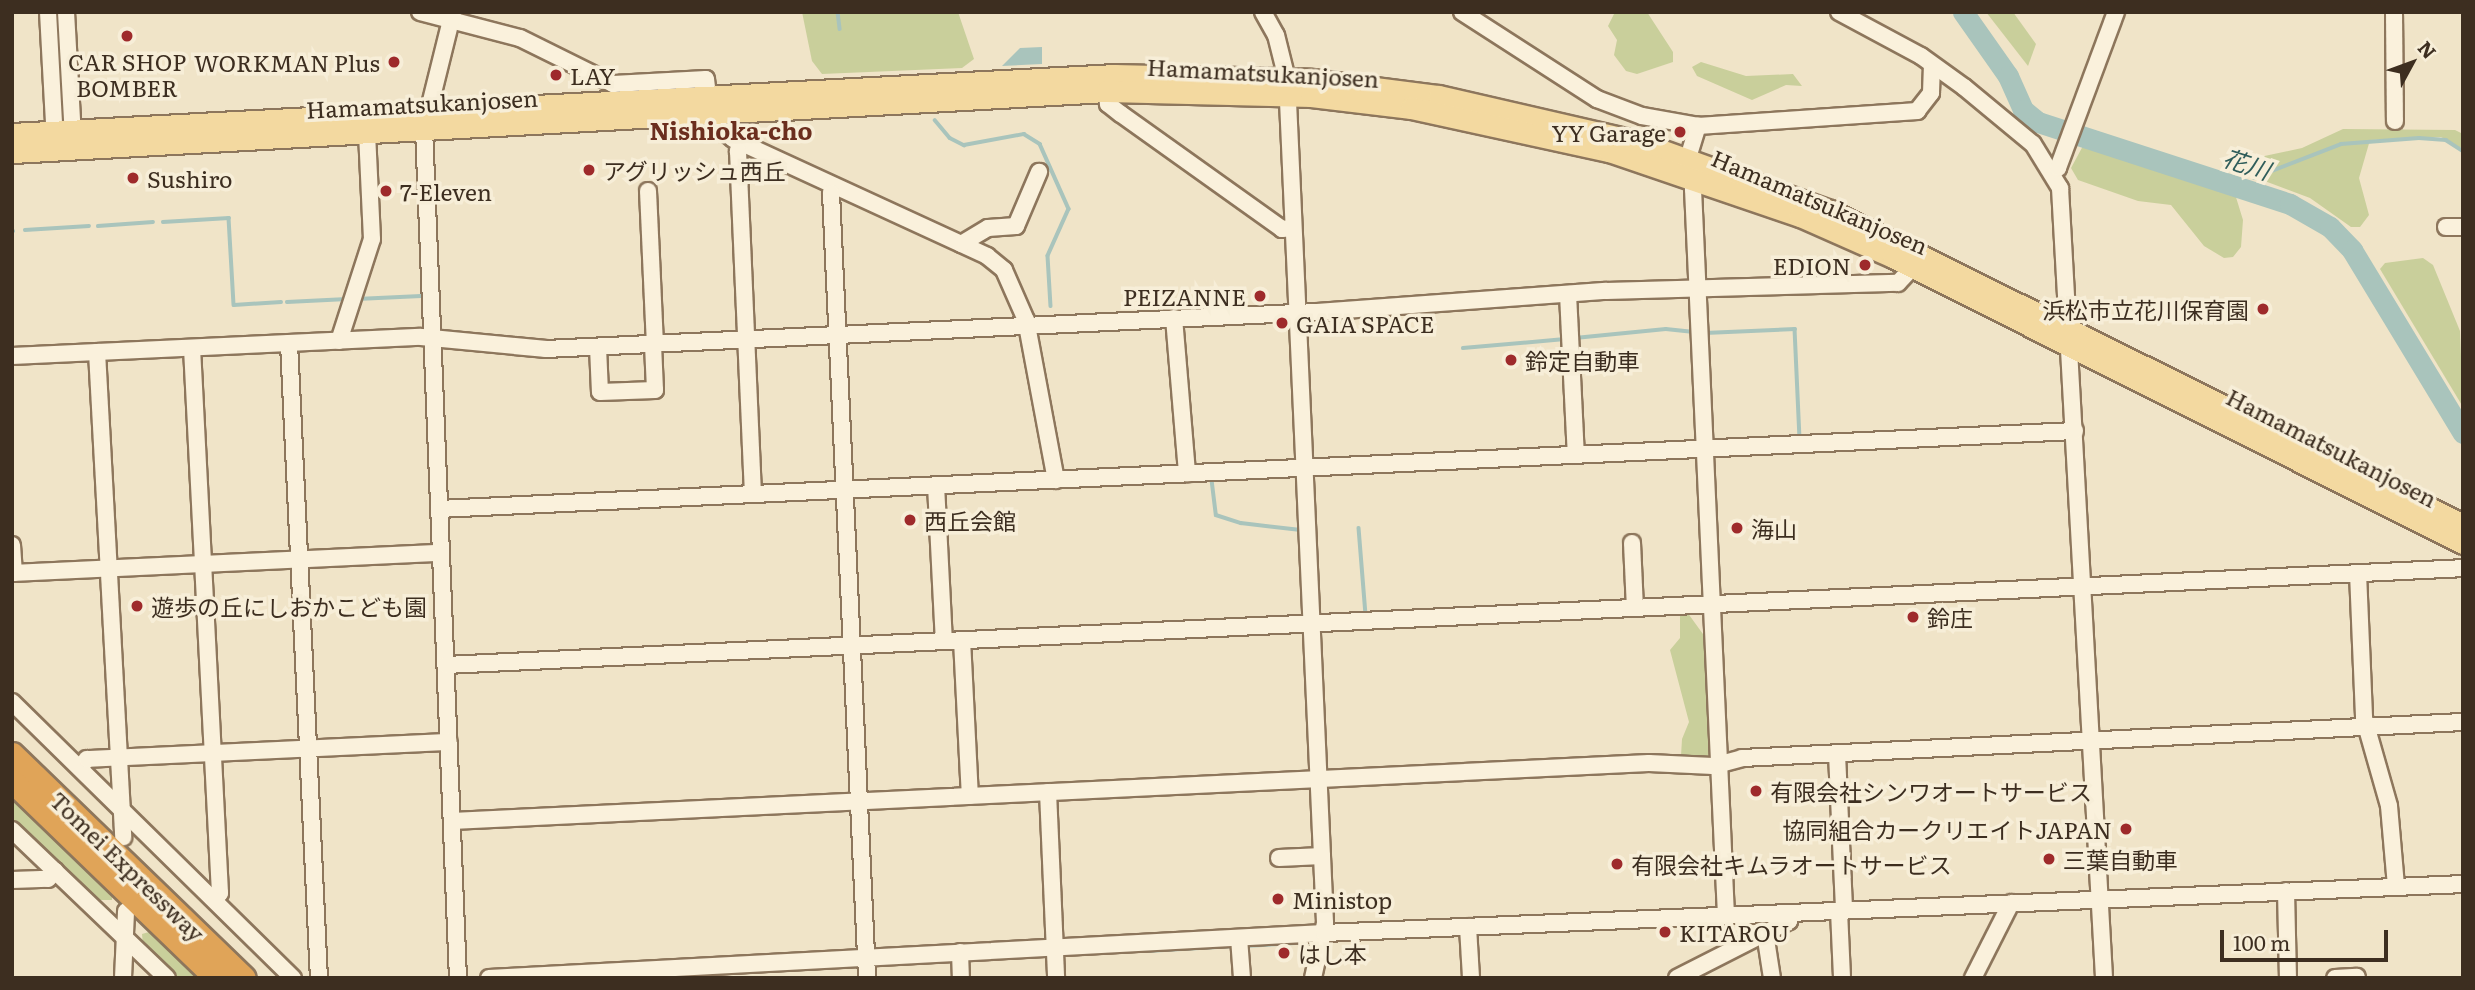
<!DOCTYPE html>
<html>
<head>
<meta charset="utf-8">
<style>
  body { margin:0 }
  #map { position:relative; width:2475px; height:990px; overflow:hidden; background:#f0e4c8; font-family:Literata,"Noto Sans JP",serif }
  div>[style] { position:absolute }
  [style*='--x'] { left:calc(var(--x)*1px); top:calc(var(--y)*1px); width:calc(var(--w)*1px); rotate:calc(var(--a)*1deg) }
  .green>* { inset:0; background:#c9cf9b }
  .water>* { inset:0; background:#a9c4bc }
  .stream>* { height:3.5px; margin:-1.75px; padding:0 1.75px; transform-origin:1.75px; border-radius:1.75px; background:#a9c4bc }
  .river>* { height:21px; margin:-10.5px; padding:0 10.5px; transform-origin:10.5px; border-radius:10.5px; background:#a9c4bc }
  .roads { filter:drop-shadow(2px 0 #8d765c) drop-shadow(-2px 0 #8d765c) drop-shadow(0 2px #8d765c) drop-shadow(0 -2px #8d765c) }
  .minor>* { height:16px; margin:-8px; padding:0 8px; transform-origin:8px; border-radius:8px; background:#faf1dc }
  .major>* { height:21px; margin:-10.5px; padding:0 10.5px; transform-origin:10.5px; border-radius:10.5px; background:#f3d9a0 }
  .highway>* { height:23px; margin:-11.5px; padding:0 11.5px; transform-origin:11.5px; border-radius:11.5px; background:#e0a458 }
  .dots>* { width:19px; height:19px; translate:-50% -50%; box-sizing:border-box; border:4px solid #f7eed8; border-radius:50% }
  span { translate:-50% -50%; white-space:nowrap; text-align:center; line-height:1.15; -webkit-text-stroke:7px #f7eed8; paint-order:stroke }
  .poi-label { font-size:23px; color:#3d2e20 }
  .right { translate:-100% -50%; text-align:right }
  .left { translate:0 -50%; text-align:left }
  .street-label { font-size:23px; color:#3d2e20 }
  .neighbourhood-label { font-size:24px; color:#6b2e1e; font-weight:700 }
  .water-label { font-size:24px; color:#2f5d5a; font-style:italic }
  .frame { position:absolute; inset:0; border:14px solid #3d2e20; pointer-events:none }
  .north { position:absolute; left:2377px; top:28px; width:70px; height:70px; -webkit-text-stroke:5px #f7eed8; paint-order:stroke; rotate:49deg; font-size:19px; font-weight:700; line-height:28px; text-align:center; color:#3d2e20 }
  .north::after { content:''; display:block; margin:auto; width:24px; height:32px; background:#3d2e20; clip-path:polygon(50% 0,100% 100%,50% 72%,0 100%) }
  .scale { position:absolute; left:2220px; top:930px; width:168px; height:32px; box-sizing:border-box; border:4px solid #3d2e20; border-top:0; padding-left:9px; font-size:21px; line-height:24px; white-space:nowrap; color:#3d2e20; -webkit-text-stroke:5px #f7eed8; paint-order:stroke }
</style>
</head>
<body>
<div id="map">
  <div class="green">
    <div style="clip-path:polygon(802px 12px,958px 12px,974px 59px,962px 68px,822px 74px,812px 61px)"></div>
    <div style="clip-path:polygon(1615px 12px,1647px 12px,1673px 52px,1673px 62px,1637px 74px,1626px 71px,1614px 55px,1617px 40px,1608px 26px)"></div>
    <div style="clip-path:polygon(1986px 12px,2013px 12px,2036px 44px,2028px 66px)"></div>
    <div style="clip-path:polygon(1701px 62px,1746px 76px,1793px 74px,1802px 86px,1786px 85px,1752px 100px,1697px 76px,1692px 67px)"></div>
    <div style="clip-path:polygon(2343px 129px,2455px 130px,2463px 134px,2463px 149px,2441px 137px,2370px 140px,2359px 178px,2369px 215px,2360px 227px,2351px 227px,2310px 198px,2222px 165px,2302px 148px)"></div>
    <div style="clip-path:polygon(2084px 144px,2235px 194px,2243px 220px,2241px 247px,2233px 257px,2224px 258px,2204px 246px,2171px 205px,2138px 201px,2078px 180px,2071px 168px)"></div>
    <div style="clip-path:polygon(2423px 258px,2433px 265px,2460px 331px,2463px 407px,2380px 269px,2385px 263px)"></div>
    <div style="clip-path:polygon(1680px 612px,1687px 612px,1708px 641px,1711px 761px,1681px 756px,1682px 739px,1689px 722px,1670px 650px,1680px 638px)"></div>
    <div style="clip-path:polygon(12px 798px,112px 893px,112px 900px,92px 900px,12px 822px)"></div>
    <div style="clip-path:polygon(149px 932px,194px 973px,195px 978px,175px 978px,143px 945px,142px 934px)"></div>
  </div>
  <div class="water">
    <div style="clip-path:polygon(1042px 47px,1042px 64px,1002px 66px,1020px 48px)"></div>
  </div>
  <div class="stream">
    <div style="--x:838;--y:12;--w:17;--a:83"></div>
    <div style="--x:935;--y:120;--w:23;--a:50"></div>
    <div style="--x:950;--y:138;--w:16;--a:27"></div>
    <div style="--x:964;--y:145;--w:61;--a:-10.4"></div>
    <div style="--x:1024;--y:134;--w:19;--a:32"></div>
    <div style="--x:1040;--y:144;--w:71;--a:66"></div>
    <div style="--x:1069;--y:209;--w:51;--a:114.1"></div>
    <div style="--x:1048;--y:256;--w:50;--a:86.6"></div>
    <div style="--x:2254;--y:178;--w:93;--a:-21.3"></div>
    <div style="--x:2341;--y:144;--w:78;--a:-4.4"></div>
    <div style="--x:2419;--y:138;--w:27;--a:4"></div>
    <div style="--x:2446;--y:140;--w:20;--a:33"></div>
    <div style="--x:2235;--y:186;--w:8;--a:-23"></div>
    <div style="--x:163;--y:222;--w:66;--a:-3.5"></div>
    <div style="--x:229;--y:218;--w:87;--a:86.7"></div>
    <div style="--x:234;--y:305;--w:47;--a:-3.7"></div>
    <div style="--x:98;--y:226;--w:55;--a:-4.2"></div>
    <div style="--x:25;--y:230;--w:64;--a:-3.6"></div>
    <div style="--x:12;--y:231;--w:1;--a:0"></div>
    <div style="--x:357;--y:299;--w:64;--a:-2.7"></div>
    <div style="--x:287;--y:302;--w:60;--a:-2.9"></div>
    <div style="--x:1705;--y:333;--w:90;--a:-2.5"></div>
    <div style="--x:1795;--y:329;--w:109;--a:87.4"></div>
    <div style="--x:1575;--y:338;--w:91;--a:-5.6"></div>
    <div style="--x:1666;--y:329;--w:28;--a:6"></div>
    <div style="--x:1463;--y:348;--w:102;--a:-5"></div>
    <div style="--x:1212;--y:480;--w:35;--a:83"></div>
    <div style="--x:1216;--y:515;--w:26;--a:18"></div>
    <div style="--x:1241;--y:523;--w:60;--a:6.7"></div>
    <div style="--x:1359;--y:528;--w:87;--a:85.4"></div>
    <div style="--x:1245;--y:946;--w:67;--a:-3.4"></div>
    <div style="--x:1147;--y:951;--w:88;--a:-3.3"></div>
  </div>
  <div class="river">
    <div style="--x:1963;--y:12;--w:78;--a:54.9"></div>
    <div style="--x:2008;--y:76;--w:37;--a:66"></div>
    <div style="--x:2023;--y:110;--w:19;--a:39"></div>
    <div style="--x:2038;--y:122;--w:265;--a:18"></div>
    <div style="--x:2290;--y:204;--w:46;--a:29.9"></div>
    <div style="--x:2330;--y:227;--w:32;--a:46"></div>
    <div style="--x:2352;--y:250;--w:214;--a:58.8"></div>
  </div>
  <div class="roads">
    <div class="minor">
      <div style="--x:48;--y:12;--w:128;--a:86.9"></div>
      <div style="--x:66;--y:12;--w:127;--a:86.8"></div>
      <div style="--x:420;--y:12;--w:103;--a:14.6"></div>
      <div style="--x:520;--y:38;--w:104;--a:26.3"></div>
      <div style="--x:613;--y:84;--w:93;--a:-3.1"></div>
      <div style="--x:706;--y:79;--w:17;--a:83"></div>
      <div style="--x:453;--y:12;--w:121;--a:103.9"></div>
      <div style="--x:424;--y:129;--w:850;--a:87.71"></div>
      <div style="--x:1263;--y:12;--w:26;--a:61"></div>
      <div style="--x:1276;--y:35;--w:45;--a:76"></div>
      <div style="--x:1287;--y:79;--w:845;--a:87.42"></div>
      <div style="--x:1325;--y:923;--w:56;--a:102.3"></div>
      <div style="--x:1462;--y:12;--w:161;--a:32.8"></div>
      <div style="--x:1597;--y:99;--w:48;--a:20.7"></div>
      <div style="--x:1642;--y:116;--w:57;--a:10.1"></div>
      <div style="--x:1698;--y:126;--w:220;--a:-3.9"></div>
      <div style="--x:1917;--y:111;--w:23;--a:-52"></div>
      <div style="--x:1931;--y:93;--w:28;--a:-88"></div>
      <div style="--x:1839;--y:12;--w:93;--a:28.2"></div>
      <div style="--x:1921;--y:56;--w:53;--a:35.8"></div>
      <div style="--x:1964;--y:87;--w:89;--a:39.6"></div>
      <div style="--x:2033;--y:144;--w:52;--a:58.5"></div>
      <div style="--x:2060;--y:188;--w:791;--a:86.81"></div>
      <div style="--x:2394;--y:12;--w:109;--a:89.5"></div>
      <div style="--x:1107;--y:91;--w:13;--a:86"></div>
      <div style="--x:1108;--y:104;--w:16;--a:38"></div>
      <div style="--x:1121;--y:114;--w:198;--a:35.5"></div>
      <div style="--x:1282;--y:229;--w:11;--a:-5"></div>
      <div style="--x:716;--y:112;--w:13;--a:90"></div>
      <div style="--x:716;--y:125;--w:22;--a:39"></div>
      <div style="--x:733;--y:139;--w:280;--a:24.7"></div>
      <div style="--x:987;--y:256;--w:22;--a:39"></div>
      <div style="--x:1004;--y:270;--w:55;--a:66.3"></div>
      <div style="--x:1026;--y:320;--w:163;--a:79.4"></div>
      <div style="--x:741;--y:143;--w:9;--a:111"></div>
      <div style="--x:738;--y:151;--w:343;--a:87.5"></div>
      <div style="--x:1688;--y:158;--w:34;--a:-73"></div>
      <div style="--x:2052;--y:171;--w:7;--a:-27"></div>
      <div style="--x:2058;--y:168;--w:166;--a:-69.6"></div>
      <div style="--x:1697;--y:177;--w:13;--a:108"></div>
      <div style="--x:1693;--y:189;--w:728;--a:87.4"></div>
      <div style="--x:834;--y:186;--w:8;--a:113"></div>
      <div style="--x:831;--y:193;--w:786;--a:87.37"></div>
      <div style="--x:648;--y:191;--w:153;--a:87.4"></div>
      <div style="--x:2446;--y:227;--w:17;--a:0"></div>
      <div style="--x:961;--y:244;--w:31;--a:-31"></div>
      <div style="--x:988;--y:228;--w:28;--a:-4"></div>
      <div style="--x:1016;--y:226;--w:59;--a:-66.9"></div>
      <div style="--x:1568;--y:294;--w:161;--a:87.2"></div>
      <div style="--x:1174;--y:318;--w:156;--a:85.2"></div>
      <div style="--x:339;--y:341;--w:107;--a:-72.1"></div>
      <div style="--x:372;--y:239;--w:107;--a:-92.7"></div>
      <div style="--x:289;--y:343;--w:636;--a:87.3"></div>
      <div style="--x:598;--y:347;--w:45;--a:87.5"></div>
      <div style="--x:600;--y:392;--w:55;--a:-2.1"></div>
      <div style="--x:655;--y:390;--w:46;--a:-92.5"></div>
      <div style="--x:192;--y:348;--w:546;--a:87.06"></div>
      <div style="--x:220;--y:893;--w:8;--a:135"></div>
      <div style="--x:97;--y:352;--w:486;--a:86.9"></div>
      <div style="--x:12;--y:356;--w:409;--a:-2.7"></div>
      <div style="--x:421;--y:337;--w:126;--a:5.5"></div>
      <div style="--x:546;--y:349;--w:772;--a:-2.75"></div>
      <div style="--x:1317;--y:312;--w:290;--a:-4.2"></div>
      <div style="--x:1606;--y:291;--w:292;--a:-1.6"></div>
      <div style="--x:1898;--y:283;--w:22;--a:-47"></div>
      <div style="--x:936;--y:485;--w:156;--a:87.1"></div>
      <div style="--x:439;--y:509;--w:1638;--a:-2.73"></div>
      <div style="--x:1632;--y:543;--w:65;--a:87.4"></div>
      <div style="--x:12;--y:545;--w:28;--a:86"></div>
      <div style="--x:12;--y:573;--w:429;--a:-2.7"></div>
      <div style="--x:2358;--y:573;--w:145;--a:87.6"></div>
      <div style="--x:2364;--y:718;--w:91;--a:74.1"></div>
      <div style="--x:2389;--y:806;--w:80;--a:85"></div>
      <div style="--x:962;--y:640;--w:156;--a:87.1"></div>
      <div style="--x:446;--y:665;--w:2019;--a:-2.75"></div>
      <div style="--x:12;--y:702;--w:394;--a:44.5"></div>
      <div style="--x:1837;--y:754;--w:157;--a:87.4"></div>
      <div style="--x:82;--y:765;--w:8;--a:-50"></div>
      <div style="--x:87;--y:759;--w:362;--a:-2.7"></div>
      <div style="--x:1048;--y:792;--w:186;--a:87.5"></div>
      <div style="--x:452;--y:821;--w:1198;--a:-2.77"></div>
      <div style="--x:1649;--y:763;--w:64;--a:2.7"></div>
      <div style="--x:1713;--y:766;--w:30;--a:-15"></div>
      <div style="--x:1742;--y:758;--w:722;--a:-2.86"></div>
      <div style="--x:12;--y:830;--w:214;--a:43.7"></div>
      <div style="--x:1279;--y:858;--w:43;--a:-2.7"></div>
      <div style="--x:12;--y:880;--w:36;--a:-2"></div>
      <div style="--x:48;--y:879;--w:11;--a:-49"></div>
      <div style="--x:2286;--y:891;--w:87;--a:88.7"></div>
      <div style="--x:1839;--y:911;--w:67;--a:87.4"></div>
      <div style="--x:1468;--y:927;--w:51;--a:86.6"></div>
      <div style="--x:1765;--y:933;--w:46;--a:81.2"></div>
      <div style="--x:1239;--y:938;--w:40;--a:85.7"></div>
      <div style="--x:960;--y:952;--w:26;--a:88"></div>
      <div style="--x:123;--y:978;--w:67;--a:-87.4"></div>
      <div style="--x:489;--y:978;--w:836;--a:-3.08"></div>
      <div style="--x:1324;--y:933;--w:1140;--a:-2.46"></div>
      <div style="--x:1677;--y:978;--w:126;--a:-27"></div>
      <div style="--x:1789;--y:921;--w:8;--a:-97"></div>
      <div style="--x:1973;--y:978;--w:84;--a:-63.1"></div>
      <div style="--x:2335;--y:978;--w:22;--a:-3"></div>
    </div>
    <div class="major">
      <div style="--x:12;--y:134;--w:1104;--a:-3.06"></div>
      <div style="--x:1114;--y:75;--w:198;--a:1.4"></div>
      <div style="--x:1312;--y:80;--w:128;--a:7.2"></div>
      <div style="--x:1439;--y:96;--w:204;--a:13"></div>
      <div style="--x:1638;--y:142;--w:204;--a:19.8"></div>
      <div style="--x:1830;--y:211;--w:707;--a:26.38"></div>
      <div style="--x:12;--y:152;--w:1097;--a:-3.19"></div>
      <div style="--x:1107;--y:91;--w:204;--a:1.4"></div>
      <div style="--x:1311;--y:96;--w:101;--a:6.8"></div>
      <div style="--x:1411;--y:108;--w:203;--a:12.3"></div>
      <div style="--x:1609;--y:151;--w:202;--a:18.8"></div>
      <div style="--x:1800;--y:216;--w:102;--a:23.8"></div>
      <div style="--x:1893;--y:257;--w:638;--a:26.65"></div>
    </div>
    <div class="highway">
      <div style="--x:12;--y:754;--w:322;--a:44"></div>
      <div style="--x:12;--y:781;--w:284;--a:44"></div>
    </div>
  </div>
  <div class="dots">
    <div style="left:127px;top:36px;background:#9e2a2b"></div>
    <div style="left:394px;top:62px;background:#9e2a2b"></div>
    <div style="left:556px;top:75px;background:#9e2a2b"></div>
    <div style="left:1680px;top:132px;background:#9e2a2b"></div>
    <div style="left:589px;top:170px;background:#9e2a2b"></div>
    <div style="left:133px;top:178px;background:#9e2a2b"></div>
    <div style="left:386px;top:191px;background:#9e2a2b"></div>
    <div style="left:1865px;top:265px;background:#9e2a2b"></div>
    <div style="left:1260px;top:296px;background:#9e2a2b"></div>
    <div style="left:2263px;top:309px;background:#9e2a2b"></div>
    <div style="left:1282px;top:323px;background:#9e2a2b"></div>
    <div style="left:1511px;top:360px;background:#9e2a2b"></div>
    <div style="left:910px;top:520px;background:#9e2a2b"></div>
    <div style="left:1737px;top:528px;background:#9e2a2b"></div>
    <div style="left:137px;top:606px;background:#9e2a2b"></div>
    <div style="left:1913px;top:617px;background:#9e2a2b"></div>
    <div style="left:1756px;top:791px;background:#9e2a2b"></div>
    <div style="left:2126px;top:829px;background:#9e2a2b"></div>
    <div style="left:2049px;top:859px;background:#9e2a2b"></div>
    <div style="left:1617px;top:864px;background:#9e2a2b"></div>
    <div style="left:1278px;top:899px;background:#9e2a2b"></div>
    <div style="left:1665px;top:932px;background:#9e2a2b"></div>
    <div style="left:1284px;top:953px;background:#9e2a2b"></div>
  </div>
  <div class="poi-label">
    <span style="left:127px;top:74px">CAR SHOP<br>BOMBER</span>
    <span class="right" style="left:380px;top:62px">WORKMAN Plus</span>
    <span class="left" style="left:570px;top:75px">LAY</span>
    <span class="right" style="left:1666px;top:132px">YY Garage</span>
    <span class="left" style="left:603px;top:170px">アグリッシュ西丘</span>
    <span class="left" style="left:147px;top:178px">Sushiro</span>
    <span class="left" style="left:400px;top:191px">7-Eleven</span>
    <span class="right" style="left:1851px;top:265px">EDION</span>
    <span class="right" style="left:1246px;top:296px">PEIZANNE</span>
    <span class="right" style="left:2249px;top:309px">浜松市立花川保育園</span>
    <span class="left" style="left:1296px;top:323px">GAIA SPACE</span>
    <span class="left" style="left:1525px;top:360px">鈴定自動車</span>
    <span class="left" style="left:924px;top:520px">西丘会館</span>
    <span class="left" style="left:1751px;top:528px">海山</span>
    <span class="left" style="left:151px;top:606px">遊歩の丘にしおかこども園</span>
    <span class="left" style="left:1927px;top:617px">鈴庄</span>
    <span class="left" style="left:1770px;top:791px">有限会社シンワオートサービス</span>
    <span class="right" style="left:2112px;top:829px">協同組合カークリエイトJAPAN</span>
    <span class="left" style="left:2063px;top:859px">三葉自動車</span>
    <span class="left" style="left:1631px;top:864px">有限会社キムラオートサービス</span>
    <span class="left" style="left:1292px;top:899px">Ministop</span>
    <span class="left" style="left:1679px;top:932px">KITAROU</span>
    <span class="left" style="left:1298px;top:953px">はし本</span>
  </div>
  <div class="street-label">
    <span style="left:1263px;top:72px;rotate:3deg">Hamamatsukanjosen</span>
    <span style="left:422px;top:103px;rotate:-3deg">Hamamatsukanjosen</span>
    <span style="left:1820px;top:201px;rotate:23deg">Hamamatsukanjosen</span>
    <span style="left:2332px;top:447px;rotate:27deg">Hamamatsukanjosen</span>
    <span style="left:128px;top:866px;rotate:44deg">Tomei Expressway</span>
  </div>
  <div class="neighbourhood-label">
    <span style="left:731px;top:130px">Nishioka-cho</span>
  </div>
  <div class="water-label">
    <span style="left:2247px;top:163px;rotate:18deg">花川</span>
  </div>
  <div class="frame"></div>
  <div class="north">N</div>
  <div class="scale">100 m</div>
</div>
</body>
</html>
